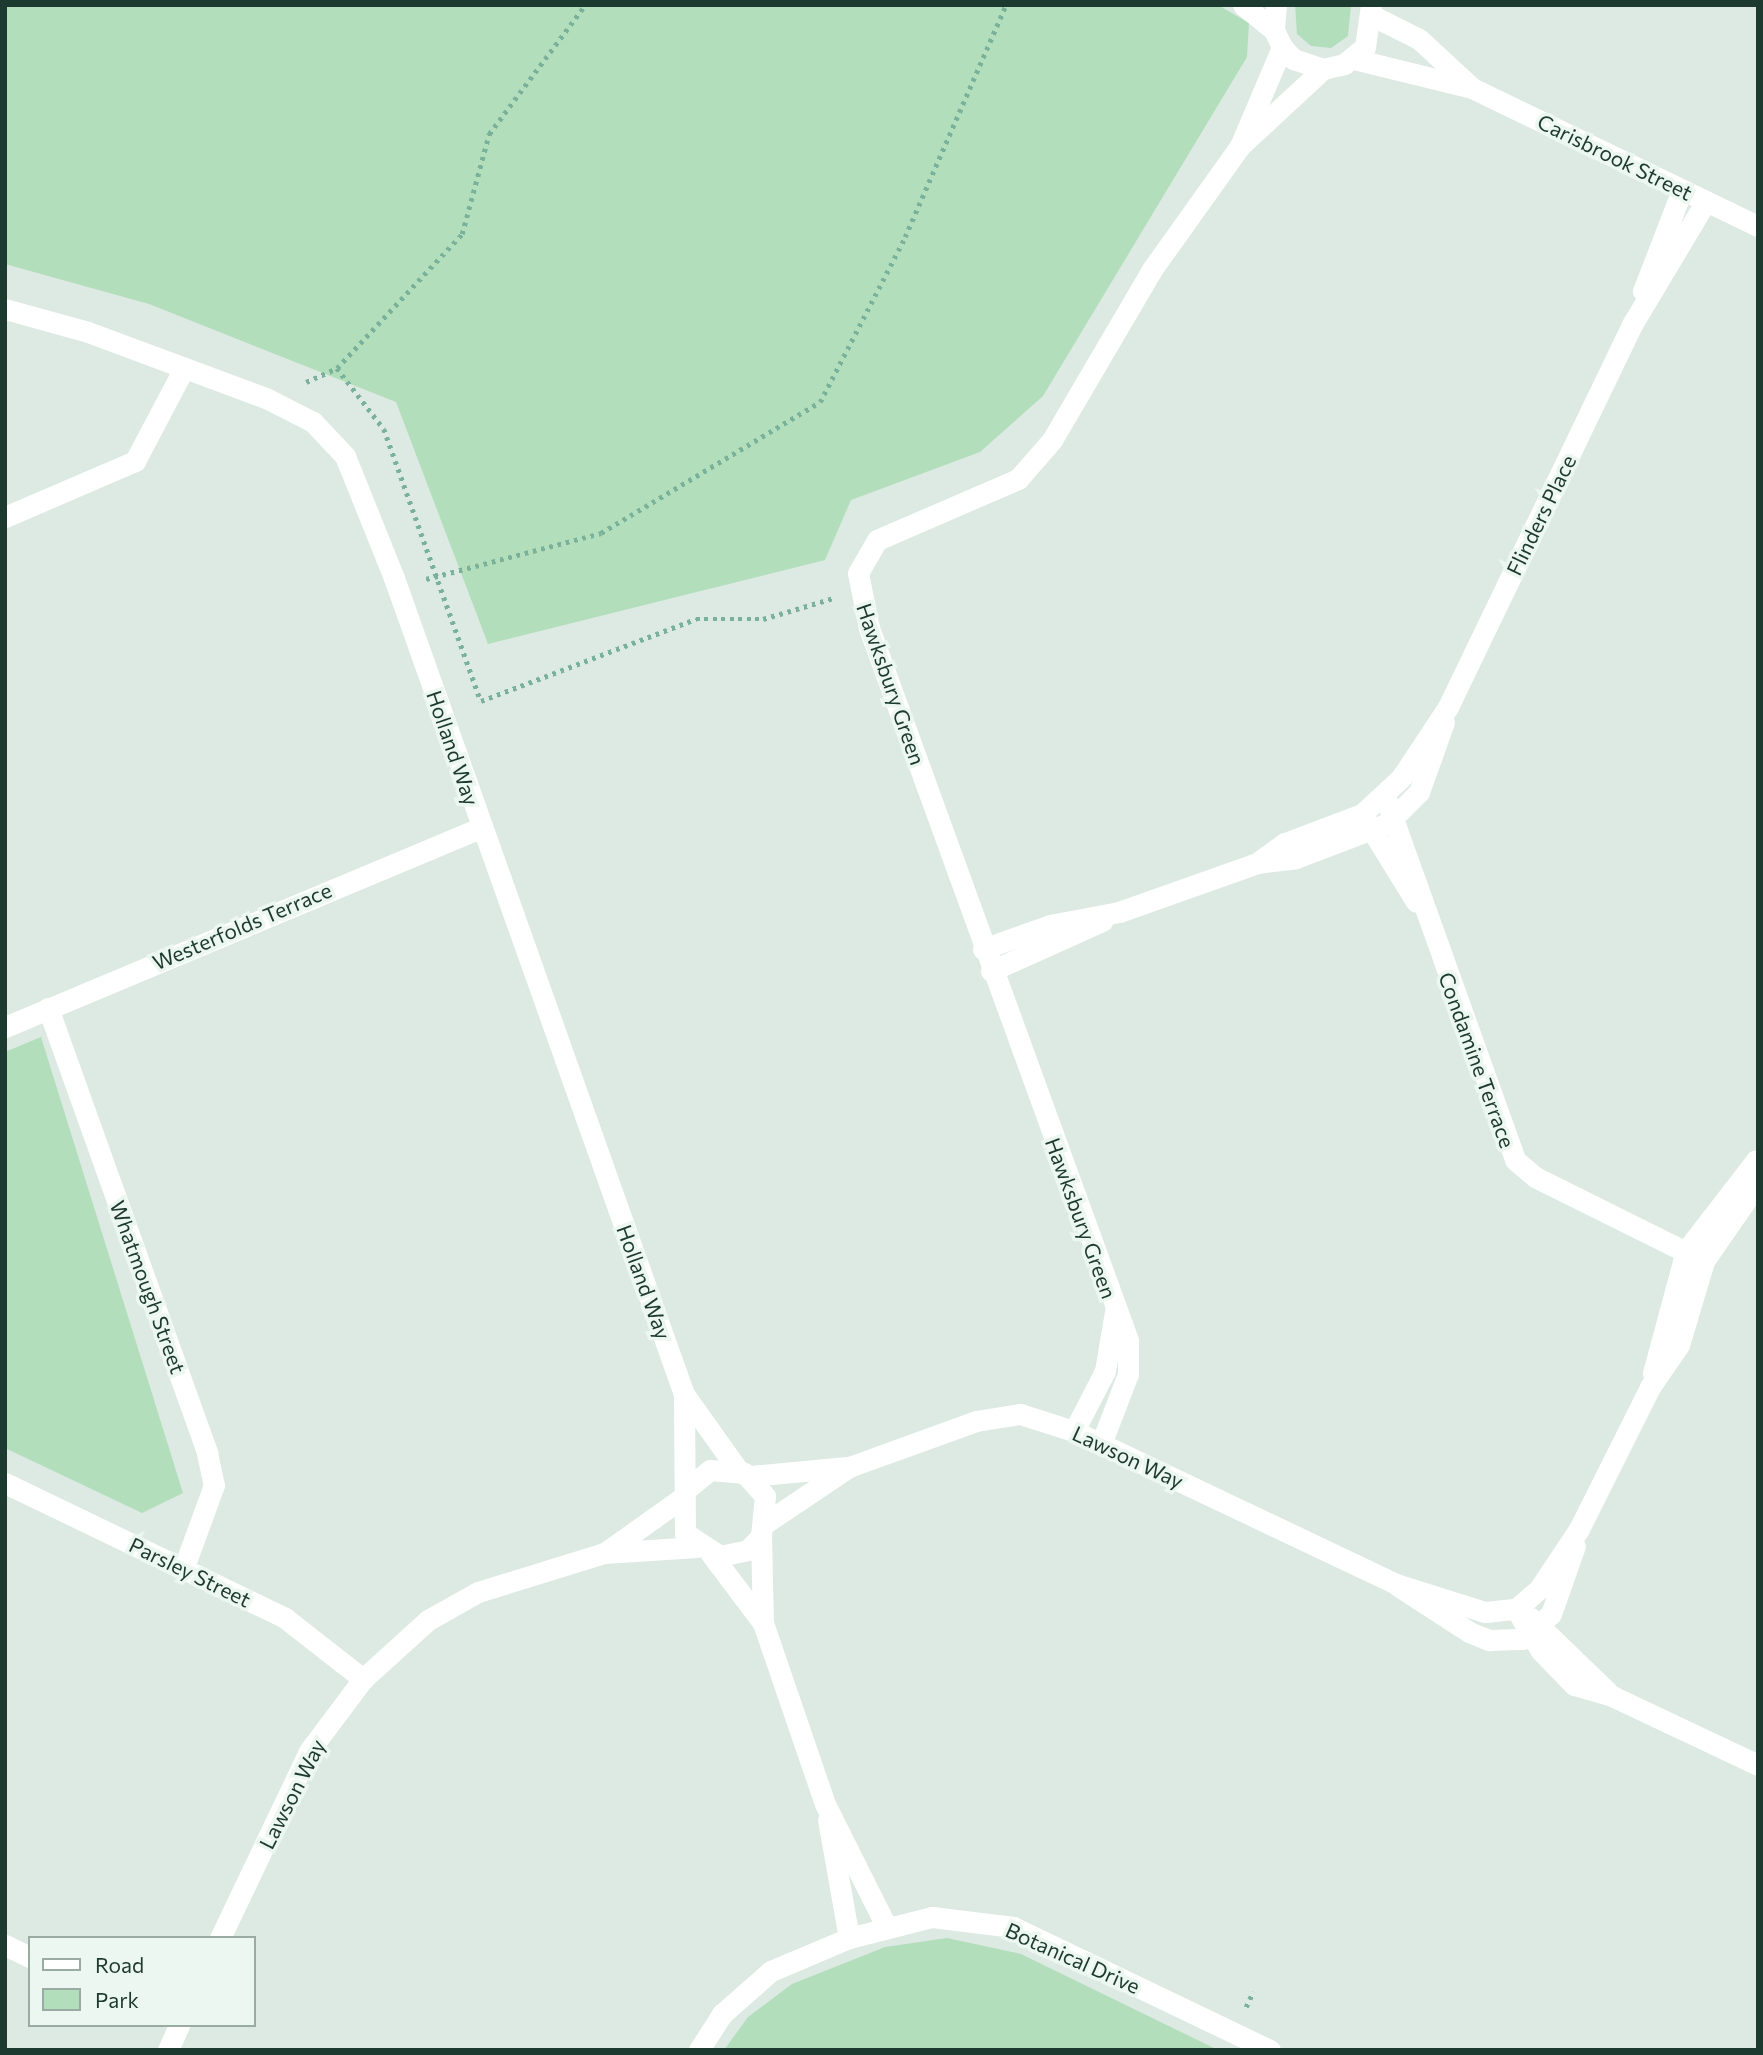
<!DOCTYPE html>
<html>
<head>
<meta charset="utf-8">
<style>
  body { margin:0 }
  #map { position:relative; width:1763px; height:2055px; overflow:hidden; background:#dceae3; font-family:Commissioner,sans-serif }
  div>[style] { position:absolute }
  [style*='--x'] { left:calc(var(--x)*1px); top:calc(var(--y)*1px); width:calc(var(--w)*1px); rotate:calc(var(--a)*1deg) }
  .green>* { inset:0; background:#b3debb }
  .path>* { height:4.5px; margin-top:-2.25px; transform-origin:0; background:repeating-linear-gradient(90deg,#7ab19a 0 3.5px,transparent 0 8.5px) }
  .minor>* { height:21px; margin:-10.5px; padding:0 10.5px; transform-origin:10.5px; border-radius:10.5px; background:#fff }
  span { translate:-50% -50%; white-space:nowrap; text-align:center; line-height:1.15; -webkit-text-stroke:7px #edf7f1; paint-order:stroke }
  .street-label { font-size:21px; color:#1d3a30 }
  .frame { position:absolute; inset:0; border:7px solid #1d3a30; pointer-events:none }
  .legend { position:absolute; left:28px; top:1936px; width:228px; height:91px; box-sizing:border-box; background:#edf7f1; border:2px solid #9aaba4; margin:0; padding:9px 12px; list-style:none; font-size:21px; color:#1d3a30 }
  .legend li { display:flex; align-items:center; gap:14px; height:35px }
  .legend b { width:35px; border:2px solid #9aaba4 }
</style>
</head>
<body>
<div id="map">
  <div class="green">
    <div style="clip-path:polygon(5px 5px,1218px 5px,1249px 23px,1247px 57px,1043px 396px,980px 452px,851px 500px,825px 560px,488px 644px,396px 402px,149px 304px,5px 264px)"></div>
    <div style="clip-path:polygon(1295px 5px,1351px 5px,1348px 36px,1331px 48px,1311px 46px,1297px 34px)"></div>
    <div style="clip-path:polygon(41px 1037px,183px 1493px,142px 1513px,5px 1448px,5px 1052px)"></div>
    <div style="clip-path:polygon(947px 1938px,1021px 1954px,1218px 2050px,724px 2050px,748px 2017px,792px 1984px,885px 1947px)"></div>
  </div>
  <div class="path">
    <div style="--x:337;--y:368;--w:77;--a:52.4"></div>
    <div style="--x:384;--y:429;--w:289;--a:70.4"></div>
    <div style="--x:481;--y:701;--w:230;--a:-20.9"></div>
    <div style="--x:696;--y:619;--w:67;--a:0"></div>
    <div style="--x:763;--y:619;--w:74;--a:-16.5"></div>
    <div style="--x:306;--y:382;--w:34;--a:-24"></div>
    <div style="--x:337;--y:368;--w:183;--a:-47"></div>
    <div style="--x:462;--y:234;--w:104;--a:-74.9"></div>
    <div style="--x:489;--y:134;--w:161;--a:-53.3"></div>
    <div style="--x:426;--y:579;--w:181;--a:-14.7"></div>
    <div style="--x:601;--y:533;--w:255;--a:-30.9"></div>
    <div style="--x:820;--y:402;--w:186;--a:-62.7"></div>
    <div style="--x:905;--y:237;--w:253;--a:-66.5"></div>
    <div style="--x:1246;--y:2007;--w:17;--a:-65"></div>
  </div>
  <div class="minor">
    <div style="--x:1243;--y:5;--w:40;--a:39"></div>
    <div style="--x:1276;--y:5;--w:25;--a:95"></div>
    <div style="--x:1274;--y:30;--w:19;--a:65"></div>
    <div style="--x:1282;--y:47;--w:16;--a:47"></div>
    <div style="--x:1293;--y:59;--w:32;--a:18"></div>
    <div style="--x:1323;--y:69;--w:22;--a:-13"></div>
    <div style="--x:1344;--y:64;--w:27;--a:-39"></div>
    <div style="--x:1365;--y:47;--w:42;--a:-81.9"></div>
    <div style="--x:1373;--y:16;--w:51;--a:26.6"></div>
    <div style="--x:1419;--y:39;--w:69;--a:42.7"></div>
    <div style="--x:1354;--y:59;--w:122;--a:13.8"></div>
    <div style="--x:1472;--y:88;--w:318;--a:25.8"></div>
    <div style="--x:1241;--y:145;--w:112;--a:-42.8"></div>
    <div style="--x:1643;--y:291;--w:108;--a:-68.9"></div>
    <div style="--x:5;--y:309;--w:86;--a:15.5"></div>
    <div style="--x:88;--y:332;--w:192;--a:20.4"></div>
    <div style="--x:268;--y:399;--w:51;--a:27.1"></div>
    <div style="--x:313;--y:422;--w:47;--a:46.7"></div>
    <div style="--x:345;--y:456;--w:131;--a:68.1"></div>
    <div style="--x:394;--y:578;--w:866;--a:70.44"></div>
    <div style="--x:684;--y:1394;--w:93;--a:54.6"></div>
    <div style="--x:5;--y:517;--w:142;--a:-23.3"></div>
    <div style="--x:135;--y:461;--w:105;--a:-62.2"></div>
    <div style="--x:1386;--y:799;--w:383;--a:70.3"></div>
    <div style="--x:1515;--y:1160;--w:26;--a:40"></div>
    <div style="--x:1535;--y:1177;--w:189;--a:26.4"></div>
    <div style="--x:1365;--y:819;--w:97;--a:58.4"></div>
    <div style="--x:1257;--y:863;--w:34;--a:-36"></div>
    <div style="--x:1285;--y:843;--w:82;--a:-20.6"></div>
    <div style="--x:1362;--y:814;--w:53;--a:-42.7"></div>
    <div style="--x:1401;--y:778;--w:85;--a:-56.5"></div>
    <div style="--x:1448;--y:707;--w:426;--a:-64.3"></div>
    <div style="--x:1633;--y:323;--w:142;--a:-59.1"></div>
    <div style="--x:983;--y:949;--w:71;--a:-19.7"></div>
    <div style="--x:1050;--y:925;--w:70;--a:-10.7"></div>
    <div style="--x:1119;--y:912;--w:146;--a:-19.5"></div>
    <div style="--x:1257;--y:863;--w:39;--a:-7"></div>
    <div style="--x:1296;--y:858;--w:98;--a:-20.8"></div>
    <div style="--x:1388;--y:823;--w:44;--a:-45"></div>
    <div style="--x:1419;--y:792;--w:74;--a:-70.3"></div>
    <div style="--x:991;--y:971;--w:122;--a:-24.2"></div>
    <div style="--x:48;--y:1008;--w:473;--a:70.3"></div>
    <div style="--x:207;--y:1453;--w:33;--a:78"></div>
    <div style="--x:214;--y:1485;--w:87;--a:110.1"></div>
    <div style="--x:5;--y:1027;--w:515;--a:-22.73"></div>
    <div style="--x:1653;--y:1373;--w:126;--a:-74.9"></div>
    <div style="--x:1686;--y:1251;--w:110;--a:-52.4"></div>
    <div style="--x:684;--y:1396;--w:137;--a:89.6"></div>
    <div style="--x:685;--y:1533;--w:42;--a:33.3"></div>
    <div style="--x:720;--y:1556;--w:29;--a:-12"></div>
    <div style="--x:748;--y:1550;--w:19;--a:-47"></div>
    <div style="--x:761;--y:1536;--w:40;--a:-84.3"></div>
    <div style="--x:765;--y:1496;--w:31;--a:-132"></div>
    <div style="--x:744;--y:1473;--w:34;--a:-175"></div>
    <div style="--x:710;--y:1470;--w:28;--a:141"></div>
    <div style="--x:1074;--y:1431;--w:68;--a:-62.7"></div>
    <div style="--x:1105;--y:1371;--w:60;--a:-80.4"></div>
    <div style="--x:1101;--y:1444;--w:75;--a:-68.9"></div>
    <div style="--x:1128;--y:1374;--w:34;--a:-90"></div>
    <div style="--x:1128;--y:1340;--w:758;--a:-109.99"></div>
    <div style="--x:869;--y:628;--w:56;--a:-101.3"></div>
    <div style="--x:858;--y:573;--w:38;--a:-60"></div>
    <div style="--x:877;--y:540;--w:154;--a:-23.4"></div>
    <div style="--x:1018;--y:479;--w:52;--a:-48.9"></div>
    <div style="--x:1052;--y:440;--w:199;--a:-59.6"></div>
    <div style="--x:1153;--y:268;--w:150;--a:-54.5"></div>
    <div style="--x:1240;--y:146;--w:108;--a:-67"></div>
    <div style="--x:750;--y:1476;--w:97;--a:-5.3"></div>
    <div style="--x:5;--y:1483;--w:311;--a:25.7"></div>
    <div style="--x:285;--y:1618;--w:99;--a:38"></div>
    <div style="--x:767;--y:1522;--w:99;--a:-33.9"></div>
    <div style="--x:849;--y:1467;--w:135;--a:-19.9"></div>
    <div style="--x:976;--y:1421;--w:45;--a:-9"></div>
    <div style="--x:1020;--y:1414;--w:57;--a:17.5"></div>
    <div style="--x:1074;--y:1431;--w:357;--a:25.4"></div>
    <div style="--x:1396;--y:1584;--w:93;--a:17.5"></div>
    <div style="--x:1485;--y:1612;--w:31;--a:-6"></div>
    <div style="--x:1516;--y:1609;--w:30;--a:-41"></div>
    <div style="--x:1539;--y:1589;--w:72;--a:-56.3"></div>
    <div style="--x:1579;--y:1529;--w:159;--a:-63.4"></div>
    <div style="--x:1650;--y:1387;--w:51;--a:-55.4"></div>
    <div style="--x:1679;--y:1345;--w:88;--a:-73.4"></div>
    <div style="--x:1704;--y:1261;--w:79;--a:-55.3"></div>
    <div style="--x:1749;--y:1196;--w:36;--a:-80"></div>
    <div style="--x:761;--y:1536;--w:87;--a:88.7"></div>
    <div style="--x:763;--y:1623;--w:191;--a:71.1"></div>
    <div style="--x:825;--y:1804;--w:136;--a:63.4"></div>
    <div style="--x:606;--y:1552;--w:93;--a:-35.4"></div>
    <div style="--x:711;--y:1554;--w:86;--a:53"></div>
    <div style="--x:1398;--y:1586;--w:85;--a:32.9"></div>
    <div style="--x:1469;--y:1632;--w:22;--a:22"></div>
    <div style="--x:1489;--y:1640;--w:34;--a:-2"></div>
    <div style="--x:1523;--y:1639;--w:38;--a:-42"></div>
    <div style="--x:1551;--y:1614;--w:72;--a:-70.6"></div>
    <div style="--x:1516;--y:1609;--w:49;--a:59.2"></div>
    <div style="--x:1541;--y:1651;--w:47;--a:45.9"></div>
    <div style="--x:1574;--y:1685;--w:40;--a:16"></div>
    <div style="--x:1612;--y:1696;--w:161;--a:25.3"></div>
    <div style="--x:1531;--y:1618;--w:107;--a:43.9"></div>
    <div style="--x:828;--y:1820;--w:120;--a:79.9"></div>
    <div style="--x:220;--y:1938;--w:207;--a:-64.5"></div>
    <div style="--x:309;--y:1751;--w:90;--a:-53.1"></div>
    <div style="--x:363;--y:1679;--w:88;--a:-42.2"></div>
    <div style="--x:428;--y:1620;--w:57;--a:-29.2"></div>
    <div style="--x:478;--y:1592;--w:132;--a:-17.2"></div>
    <div style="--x:604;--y:1553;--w:93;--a:-3.7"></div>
    <div style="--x:5;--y:1945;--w:28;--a:26"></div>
    <div style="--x:168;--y:2050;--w:27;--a:-66"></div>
    <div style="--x:699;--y:2050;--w:43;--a:-57.4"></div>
    <div style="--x:722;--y:2014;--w:65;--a:-41.3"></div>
    <div style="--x:771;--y:1971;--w:85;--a:-22.9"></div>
    <div style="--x:849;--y:1938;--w:86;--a:-14.2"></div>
    <div style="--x:932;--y:1917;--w:82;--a:7"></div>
    <div style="--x:1013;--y:1927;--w:285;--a:25.6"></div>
  </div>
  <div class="street-label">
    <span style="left:1615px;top:157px;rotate:26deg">Carisbrook Street</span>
    <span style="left:1541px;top:515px;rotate:-64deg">Flinders Place</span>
    <span style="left:891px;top:684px;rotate:71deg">Hawksbury Green</span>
    <span style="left:453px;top:748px;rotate:71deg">Holland Way</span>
    <span style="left:242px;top:926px;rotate:-23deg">Westerfolds Terrace</span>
    <span style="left:1477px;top:1060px;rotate:70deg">Condamine Terrace</span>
    <span style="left:1081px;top:1218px;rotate:70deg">Hawksbury Green</span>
    <span style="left:644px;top:1282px;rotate:70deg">Holland Way</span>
    <span style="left:148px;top:1287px;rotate:70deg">Whatmough Street</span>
    <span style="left:1128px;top:1457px;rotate:25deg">Lawson Way</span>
    <span style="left:190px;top:1572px;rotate:26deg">Parsley Street</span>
    <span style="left:292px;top:1794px;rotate:-63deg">Lawson Way</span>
    <span style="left:1073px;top:1958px;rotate:24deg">Botanical Drive</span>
  </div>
  <div class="frame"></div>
  <ul class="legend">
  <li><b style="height:9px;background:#fff"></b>Road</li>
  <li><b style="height:19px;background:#b3debb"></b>Park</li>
  </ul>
</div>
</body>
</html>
